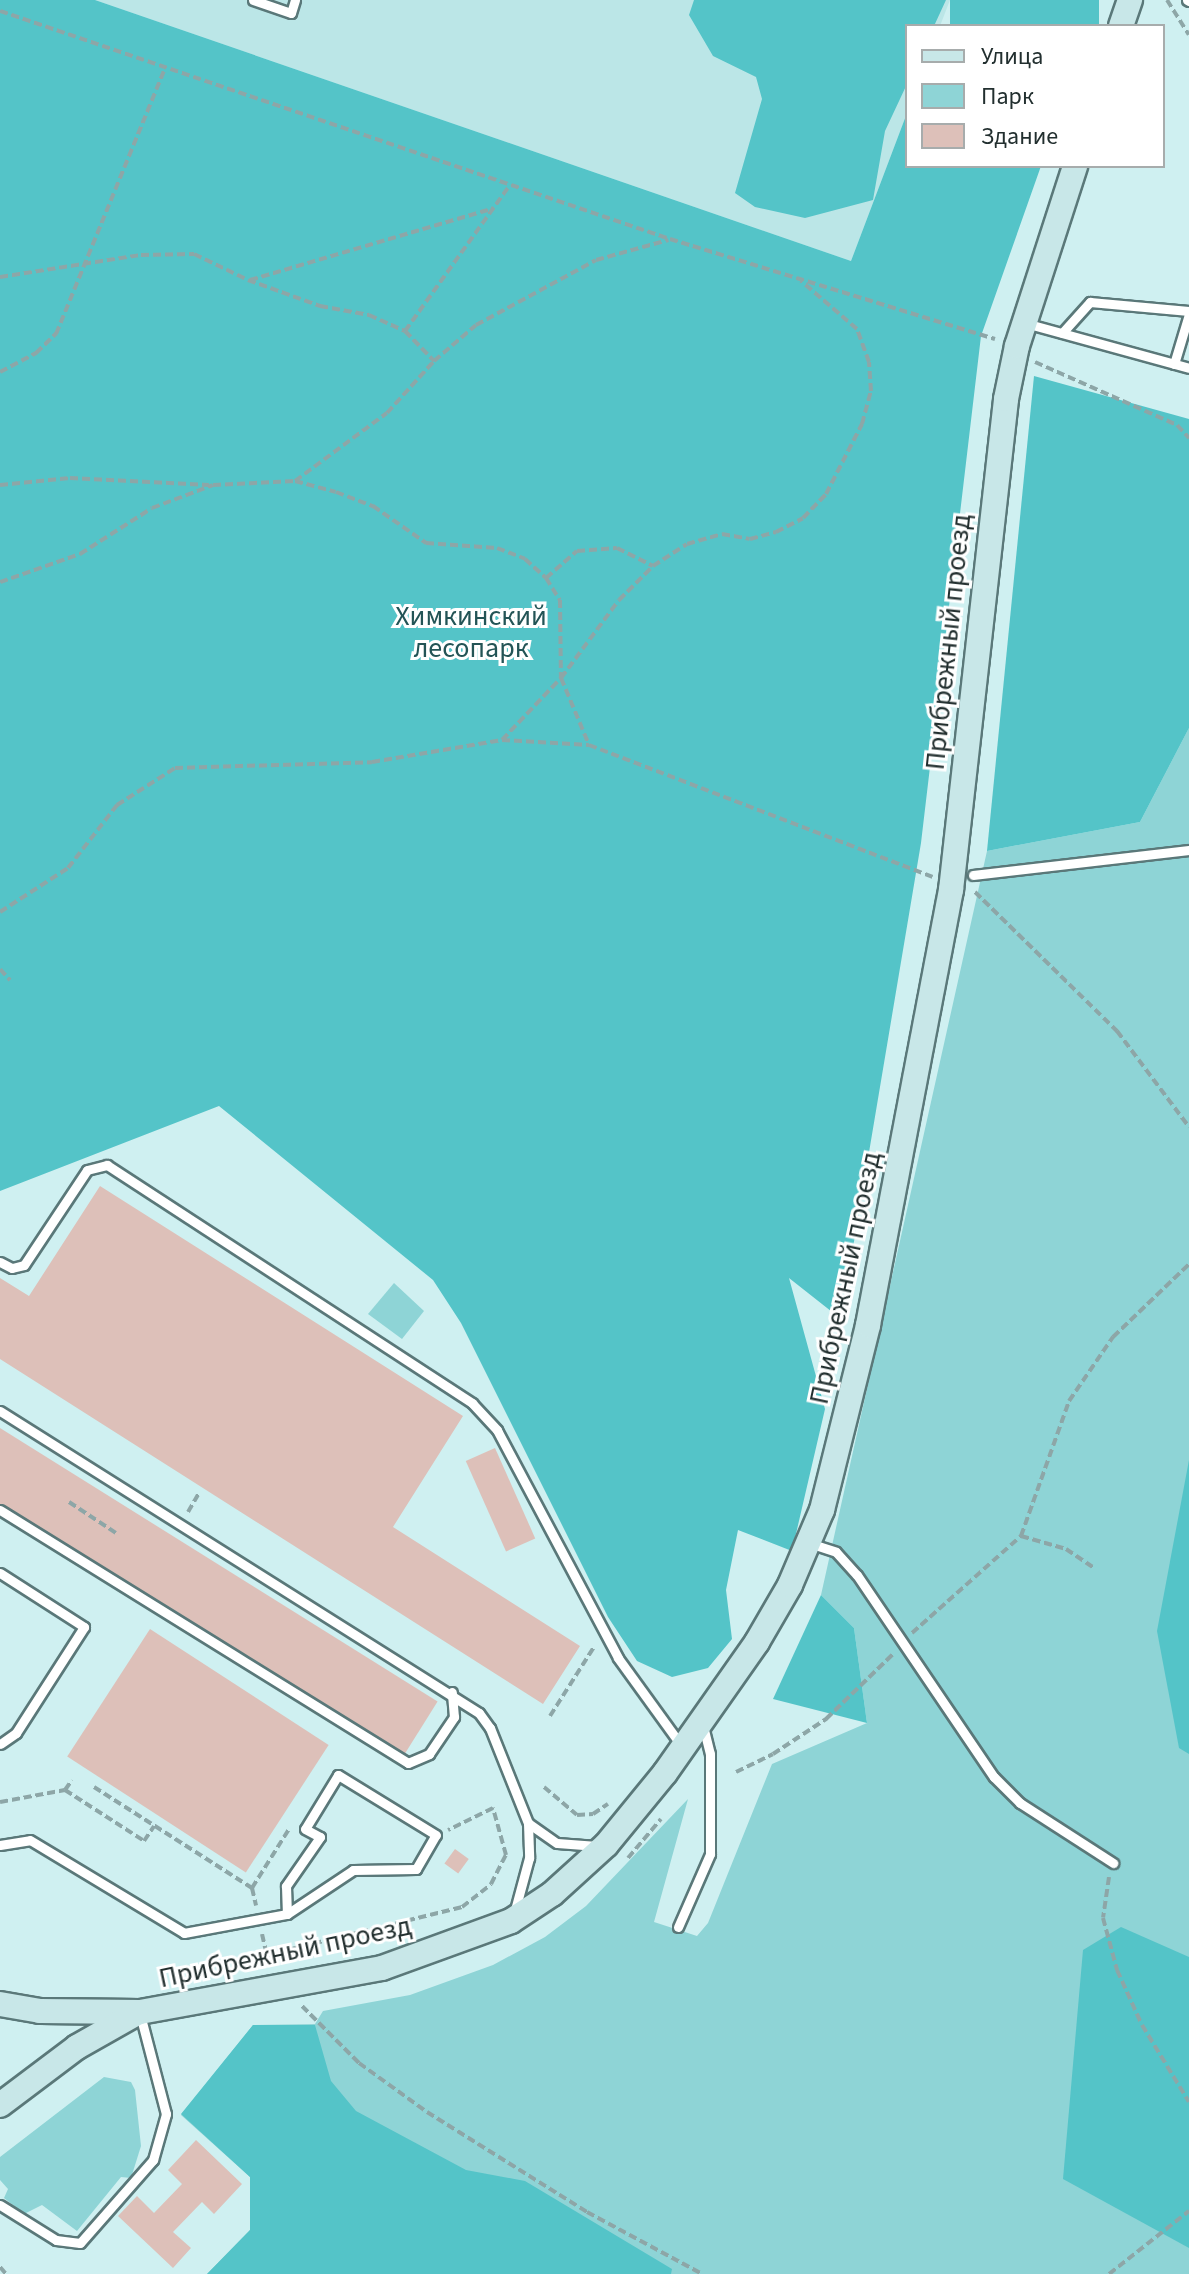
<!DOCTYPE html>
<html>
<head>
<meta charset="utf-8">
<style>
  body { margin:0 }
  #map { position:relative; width:1189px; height:2274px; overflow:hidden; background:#cff0f1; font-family:"Source Sans 3",sans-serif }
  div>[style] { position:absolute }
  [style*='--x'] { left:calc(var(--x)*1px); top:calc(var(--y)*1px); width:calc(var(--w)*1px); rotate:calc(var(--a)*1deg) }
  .built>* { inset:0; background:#bbe6e7 }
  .green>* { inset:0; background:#8ed4d6 }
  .forest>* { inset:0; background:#54c4c8; transform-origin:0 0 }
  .building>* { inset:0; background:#ddc0b9; transform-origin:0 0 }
  .path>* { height:4px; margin-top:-2px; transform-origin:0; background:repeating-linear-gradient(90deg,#8da6a7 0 8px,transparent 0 12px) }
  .roads { filter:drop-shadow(2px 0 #5a7879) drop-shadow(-2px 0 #5a7879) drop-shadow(0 2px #5a7879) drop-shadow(0 -2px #5a7879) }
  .lane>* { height:9px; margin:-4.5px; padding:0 4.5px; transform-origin:4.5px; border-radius:4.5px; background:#fff }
  .secondary>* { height:24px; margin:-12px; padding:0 12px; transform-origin:12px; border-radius:12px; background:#c8e7e8 }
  span { translate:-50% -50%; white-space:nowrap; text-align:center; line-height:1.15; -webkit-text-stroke:6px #fff; paint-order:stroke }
  .park-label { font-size:28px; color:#235456 }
  .street-label { font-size:28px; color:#222f2f }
  .legend { position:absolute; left:905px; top:24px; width:260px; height:144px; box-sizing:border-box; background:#fff; border:2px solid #a7acac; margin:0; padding:10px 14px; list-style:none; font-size:24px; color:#222f2f }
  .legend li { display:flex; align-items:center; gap:16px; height:40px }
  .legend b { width:40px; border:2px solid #a7acac }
</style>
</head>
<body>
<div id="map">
  <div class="built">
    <div style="clip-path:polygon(95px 0,950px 0,940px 26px,907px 26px,907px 113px,851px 261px)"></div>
  </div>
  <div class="green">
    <div style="clip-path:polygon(1189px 728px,1189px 2274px,207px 2274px,250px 2230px,250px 2177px,181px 2115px,253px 2025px,315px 2024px,323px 2011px,410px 1995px,493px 1965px,545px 1937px,586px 1906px,688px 1799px,654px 1922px,697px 1936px,708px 1923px,772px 1764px,867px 1723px,854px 1628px,821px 1595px,987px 851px,1140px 822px)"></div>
    <div style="clip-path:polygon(394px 1283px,424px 1311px,402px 1339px,368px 1314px)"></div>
    <div style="clip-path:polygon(104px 2077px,131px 2082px,135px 2090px,141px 2146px,131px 2178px,121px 2177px,77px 2231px,42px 2205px,24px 2214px,4px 2198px,8px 2189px,0 2180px,0 2157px)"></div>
  </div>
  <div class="forest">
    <div style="clip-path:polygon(0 0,95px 0,851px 261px,907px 113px,907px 166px,1041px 166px,981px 336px,921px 843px,841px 1319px,789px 1278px,825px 1409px,792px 1551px,738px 1530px,726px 1590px,732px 1639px,708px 1668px,672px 1677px,637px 1661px,608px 1617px,461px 1323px,433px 1280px,219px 1106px,0 1191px)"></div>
    <div style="clip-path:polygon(694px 0,946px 0,934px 26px,907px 26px,907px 84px,885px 131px,873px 200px,805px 218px,755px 207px,735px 193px,762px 99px,756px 77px,713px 56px,689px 15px)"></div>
    <div style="left:950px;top:0;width:149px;height:28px"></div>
    <div style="clip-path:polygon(1034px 376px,1189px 419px,1189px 728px,1140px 822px,987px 851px)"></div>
    <div style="clip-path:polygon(1189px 1460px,1189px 1754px,1179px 1748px,1157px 1631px)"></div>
    <div style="clip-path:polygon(821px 1595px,854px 1628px,867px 1723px,773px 1699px)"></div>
    <div style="clip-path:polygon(1121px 1927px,1189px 1957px,1189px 2248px,1063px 2179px,1083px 1950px)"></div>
    <div style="clip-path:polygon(253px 2025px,315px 2025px,331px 2081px,356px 2111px,466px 2170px,525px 2181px,672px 2269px,671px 2274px,207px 2274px,250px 2230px,250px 2177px,181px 2114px)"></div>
  </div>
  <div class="building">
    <div style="clip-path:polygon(100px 1186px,463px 1416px,393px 1527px,580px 1646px,543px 1704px,0 1359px,0 1278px,29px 1296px)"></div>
    <div style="left:0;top:1428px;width:516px;height:68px;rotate:32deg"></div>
    <div style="left:495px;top:1448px;width:99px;height:32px;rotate:66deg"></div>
    <div style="left:150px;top:1629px;width:213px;height:152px;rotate:33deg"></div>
    <div style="left:455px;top:1849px;width:17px;height:18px;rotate:36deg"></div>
    <div style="clip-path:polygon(196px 2140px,242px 2184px,214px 2214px,202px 2202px,173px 2232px,191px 2248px,173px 2268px,118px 2216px,137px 2196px,154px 2213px,182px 2184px,168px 2170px)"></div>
  </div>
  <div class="path">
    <div style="--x:1167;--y:0;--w:41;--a:57.8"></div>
    <div style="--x:0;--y:11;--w:708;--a:18.79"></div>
    <div style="--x:670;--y:239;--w:340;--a:17.1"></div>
    <div style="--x:0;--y:277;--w:143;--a:-8.9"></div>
    <div style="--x:141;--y:255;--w:53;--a:-1.1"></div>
    <div style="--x:194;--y:254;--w:60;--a:25.7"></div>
    <div style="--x:248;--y:280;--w:77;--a:19.9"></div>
    <div style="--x:320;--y:306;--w:50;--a:10.4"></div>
    <div style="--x:369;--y:315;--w:39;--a:24"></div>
    <div style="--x:405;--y:331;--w:42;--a:46"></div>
    <div style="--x:250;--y:280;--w:254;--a:-16.4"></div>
    <div style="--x:405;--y:331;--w:180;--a:-54.3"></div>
    <div style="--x:1035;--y:362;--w:155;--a:23.9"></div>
    <div style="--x:1177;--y:425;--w:18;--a:47"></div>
    <div style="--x:0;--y:372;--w:41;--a:-27.8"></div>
    <div style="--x:36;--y:353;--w:28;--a:-44"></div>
    <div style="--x:56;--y:334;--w:287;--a:-67.7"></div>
    <div style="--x:295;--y:481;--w:114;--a:-36.5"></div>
    <div style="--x:387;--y:413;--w:70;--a:-47.9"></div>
    <div style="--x:434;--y:361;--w:55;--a:-40.6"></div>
    <div style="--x:476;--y:325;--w:136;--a:-28.4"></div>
    <div style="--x:596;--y:260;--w:75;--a:-15.5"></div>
    <div style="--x:0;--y:485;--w:70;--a:-5.7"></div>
    <div style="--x:70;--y:478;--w:139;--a:2.9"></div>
    <div style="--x:546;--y:578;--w:41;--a:-41.1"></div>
    <div style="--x:577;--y:551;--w:40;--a:-4.3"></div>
    <div style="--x:617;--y:548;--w:40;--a:26.6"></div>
    <div style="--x:0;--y:582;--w:85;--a:-19.3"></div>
    <div style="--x:80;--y:554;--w:85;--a:-32.6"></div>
    <div style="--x:152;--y:508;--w:65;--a:-20.7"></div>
    <div style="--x:213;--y:485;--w:82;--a:-2.8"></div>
    <div style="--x:295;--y:481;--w:42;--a:15"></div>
    <div style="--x:336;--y:492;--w:40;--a:21"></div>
    <div style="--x:373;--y:506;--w:65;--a:34.9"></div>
    <div style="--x:426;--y:543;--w:71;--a:4"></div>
    <div style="--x:497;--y:548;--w:30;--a:21"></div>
    <div style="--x:525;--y:559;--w:28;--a:42"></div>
    <div style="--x:546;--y:578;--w:26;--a:58"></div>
    <div style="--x:560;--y:600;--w:78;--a:89.3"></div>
    <div style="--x:561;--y:678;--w:73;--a:67.3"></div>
    <div style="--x:502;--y:740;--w:86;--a:-46.4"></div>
    <div style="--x:561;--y:678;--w:97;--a:-53.4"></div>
    <div style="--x:619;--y:600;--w:48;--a:-45"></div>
    <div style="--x:653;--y:566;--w:40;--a:-32.9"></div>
    <div style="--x:687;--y:544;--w:36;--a:-16"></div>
    <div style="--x:722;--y:534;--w:28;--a:10"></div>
    <div style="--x:750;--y:539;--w:27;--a:-15"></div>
    <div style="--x:776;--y:532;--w:30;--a:-27"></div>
    <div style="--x:803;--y:518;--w:33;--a:-46"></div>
    <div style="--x:826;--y:494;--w:79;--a:-62.8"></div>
    <div style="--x:862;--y:424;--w:34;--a:-75"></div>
    <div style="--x:871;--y:391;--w:29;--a:-94"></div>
    <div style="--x:869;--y:362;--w:35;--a:-110"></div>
    <div style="--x:857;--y:329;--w:74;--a:-139.4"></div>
    <div style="--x:975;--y:892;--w:199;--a:44.4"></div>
    <div style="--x:1117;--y:1031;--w:120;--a:53.1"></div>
    <div style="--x:0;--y:912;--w:81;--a:-32.9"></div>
    <div style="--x:68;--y:868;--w:80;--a:-52.1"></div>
    <div style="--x:117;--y:805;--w:69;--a:-32.5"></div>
    <div style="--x:175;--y:768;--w:197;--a:-1.7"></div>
    <div style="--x:372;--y:762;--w:132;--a:-9.6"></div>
    <div style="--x:502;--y:740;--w:87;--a:3.3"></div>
    <div style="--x:589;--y:745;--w:368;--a:21"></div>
    <div style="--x:0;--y:969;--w:15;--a:48"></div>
    <div style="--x:69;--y:1502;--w:56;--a:33.4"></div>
    <div style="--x:188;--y:1512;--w:22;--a:-60"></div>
    <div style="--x:1021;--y:1536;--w:47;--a:16.1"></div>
    <div style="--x:1066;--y:1549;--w:34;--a:34"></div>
    <div style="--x:912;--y:1633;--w:146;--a:-41.7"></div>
    <div style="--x:1021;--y:1536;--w:143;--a:-70.4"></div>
    <div style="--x:1069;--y:1401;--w:78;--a:-55.5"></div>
    <div style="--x:1113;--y:1337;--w:105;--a:-43.8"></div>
    <div style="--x:550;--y:1716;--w:82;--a:-57.5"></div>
    <div style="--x:736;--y:1772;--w:41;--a:-25.9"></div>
    <div style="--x:773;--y:1754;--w:64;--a:-33.4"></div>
    <div style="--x:826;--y:1719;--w:93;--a:-44.1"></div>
    <div style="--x:94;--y:1787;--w:188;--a:32.6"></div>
    <div style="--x:252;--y:1888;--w:18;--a:77"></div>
    <div style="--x:544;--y:1787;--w:43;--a:40.3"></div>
    <div style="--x:577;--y:1815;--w:16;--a:-4"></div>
    <div style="--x:593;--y:1814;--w:18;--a:-34"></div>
    <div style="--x:65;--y:1790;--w:12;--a:-55"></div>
    <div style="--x:0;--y:1802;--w:66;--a:-10.5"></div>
    <div style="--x:65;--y:1790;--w:94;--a:32.8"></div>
    <div style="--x:144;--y:1841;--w:18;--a:-56"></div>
    <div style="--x:628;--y:1858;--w:51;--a:-49.8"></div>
    <div style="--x:1109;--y:1877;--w:41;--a:98.3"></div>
    <div style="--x:1103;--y:1918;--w:54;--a:74.9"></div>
    <div style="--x:1117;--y:1970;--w:60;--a:65.6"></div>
    <div style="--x:1142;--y:2025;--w:90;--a:58.6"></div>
    <div style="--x:252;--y:1888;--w:70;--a:-57.9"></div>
    <div style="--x:262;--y:1934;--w:22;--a:77"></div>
    <div style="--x:267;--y:1955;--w:201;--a:-13.8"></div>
    <div style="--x:462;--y:1907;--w:37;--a:-38"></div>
    <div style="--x:491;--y:1884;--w:33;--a:-63"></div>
    <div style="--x:506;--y:1855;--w:49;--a:-105.5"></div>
    <div style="--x:493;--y:1808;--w:50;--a:153.9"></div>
    <div style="--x:302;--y:2006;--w:81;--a:45"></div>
    <div style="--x:359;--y:2063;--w:84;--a:35.8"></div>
    <div style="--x:427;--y:2112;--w:189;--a:32"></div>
    <div style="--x:587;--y:2212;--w:131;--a:28.3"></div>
    <div style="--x:0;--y:2267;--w:9;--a:49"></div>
    <div style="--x:1109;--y:2274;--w:102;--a:-38.2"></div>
  </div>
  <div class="roads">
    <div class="lane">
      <div style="--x:253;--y:0;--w:40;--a:18.9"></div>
      <div style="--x:291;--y:13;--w:14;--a:-73"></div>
      <div style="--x:1187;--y:0;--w:2;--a:27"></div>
      <div style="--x:1025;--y:323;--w:170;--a:15.3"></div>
      <div style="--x:1062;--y:333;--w:42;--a:-47.9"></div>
      <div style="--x:1090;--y:302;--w:99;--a:5.2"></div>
      <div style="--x:1174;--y:364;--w:52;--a:-73.3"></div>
      <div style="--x:973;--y:875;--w:217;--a:-6.6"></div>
      <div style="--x:0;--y:1262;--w:13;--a:27"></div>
      <div style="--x:12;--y:1268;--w:12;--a:-14"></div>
      <div style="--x:24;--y:1265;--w:114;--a:-56.4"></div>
      <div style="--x:87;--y:1170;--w:21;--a:-14"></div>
      <div style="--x:107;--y:1165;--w:436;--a:33.1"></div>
      <div style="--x:472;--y:1403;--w:37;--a:47"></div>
      <div style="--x:497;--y:1430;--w:258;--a:62"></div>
      <div style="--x:618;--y:1658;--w:107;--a:54.1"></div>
      <div style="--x:0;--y:1411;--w:566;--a:32.23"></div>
      <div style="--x:479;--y:1713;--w:19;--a:54"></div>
      <div style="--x:490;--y:1728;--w:102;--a:68.2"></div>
      <div style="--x:528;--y:1823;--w:35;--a:88"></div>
      <div style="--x:529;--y:1858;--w:54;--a:105.1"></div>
      <div style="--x:0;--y:1510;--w:480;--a:31.8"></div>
      <div style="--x:408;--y:1763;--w:23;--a:-23"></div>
      <div style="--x:429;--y:1754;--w:45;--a:-56"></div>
      <div style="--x:454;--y:1717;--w:25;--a:-95"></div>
      <div style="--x:809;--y:1543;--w:28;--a:18"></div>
      <div style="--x:836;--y:1552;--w:31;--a:48"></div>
      <div style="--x:857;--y:1575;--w:244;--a:55.9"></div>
      <div style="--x:994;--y:1777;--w:37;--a:45"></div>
      <div style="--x:1020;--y:1803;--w:111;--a:32.8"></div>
      <div style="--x:0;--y:1573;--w:100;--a:32.7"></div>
      <div style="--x:84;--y:1627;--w:126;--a:122.7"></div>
      <div style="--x:16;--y:1733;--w:19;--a:145"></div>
      <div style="--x:528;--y:1823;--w:35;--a:35"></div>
      <div style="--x:557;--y:1843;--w:40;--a:4.3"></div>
      <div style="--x:0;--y:1845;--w:30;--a:-9"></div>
      <div style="--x:30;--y:1840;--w:180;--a:31.1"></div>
      <div style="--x:184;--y:1933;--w:105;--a:-10.5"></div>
      <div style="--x:287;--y:1914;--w:79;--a:-33.7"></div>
      <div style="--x:353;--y:1870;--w:63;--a:-0.9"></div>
      <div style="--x:416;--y:1869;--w:39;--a:-60"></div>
      <div style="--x:436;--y:1835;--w:115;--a:-148.5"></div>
      <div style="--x:338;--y:1775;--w:63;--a:121.4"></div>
      <div style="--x:305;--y:1829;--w:17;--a:28"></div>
      <div style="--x:320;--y:1837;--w:60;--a:124.8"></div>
      <div style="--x:286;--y:1886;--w:28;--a:88"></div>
      <div style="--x:678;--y:1927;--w:80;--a:-66.3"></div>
      <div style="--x:710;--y:1854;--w:100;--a:-90"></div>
      <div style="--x:710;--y:1754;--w:30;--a:-104"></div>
      <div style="--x:0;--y:2205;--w:66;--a:32"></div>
      <div style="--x:56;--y:2240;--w:24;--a:7"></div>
      <div style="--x:80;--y:2243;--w:111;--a:-48.7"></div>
      <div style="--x:153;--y:2160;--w:48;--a:-74.2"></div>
      <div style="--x:166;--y:2114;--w:103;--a:-104.6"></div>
    </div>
    <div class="secondary">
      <div style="--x:1121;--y:26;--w:28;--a:-71"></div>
      <div style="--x:0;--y:2004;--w:41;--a:9.9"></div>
      <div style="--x:40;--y:2011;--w:100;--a:0.6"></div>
      <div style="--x:140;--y:2012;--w:246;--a:-10.3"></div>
      <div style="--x:382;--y:1968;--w:137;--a:-20"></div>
      <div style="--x:511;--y:1921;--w:49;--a:-33.4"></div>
      <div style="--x:552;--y:1894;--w:73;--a:-42.2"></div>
      <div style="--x:606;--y:1845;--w:93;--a:-50.7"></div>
      <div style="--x:665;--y:1773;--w:160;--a:-54.9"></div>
      <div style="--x:757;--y:1642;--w:66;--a:-59.9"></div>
      <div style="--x:790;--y:1585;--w:82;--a:-66.9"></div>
      <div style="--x:822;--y:1510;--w:191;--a:-76"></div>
      <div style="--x:868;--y:1325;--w:443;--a:-79.2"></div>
      <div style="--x:951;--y:890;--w:494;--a:-83.6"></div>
      <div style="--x:1006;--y:399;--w:54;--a:-78.3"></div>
      <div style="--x:1017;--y:346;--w:189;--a:-72.1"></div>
      <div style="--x:0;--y:2105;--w:96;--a:-37"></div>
      <div style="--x:77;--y:2047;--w:69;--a:-29.5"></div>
    </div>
  </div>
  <div class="park-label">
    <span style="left:471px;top:632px">Химкинский<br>лесопарк</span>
  </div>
  <div class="street-label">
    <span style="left:948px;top:642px;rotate:-84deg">Прибрежный проезд</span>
    <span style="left:845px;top:1278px;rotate:-78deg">Прибрежный проезд</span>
    <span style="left:285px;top:1952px;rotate:-12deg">Прибрежный проезд</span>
  </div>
  <ul class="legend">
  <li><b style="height:10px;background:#c8e7e8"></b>Улица</li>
  <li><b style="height:22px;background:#8ed4d6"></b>Парк</li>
  <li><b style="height:22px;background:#ddc0b9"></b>Здание</li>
  </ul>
</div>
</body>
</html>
